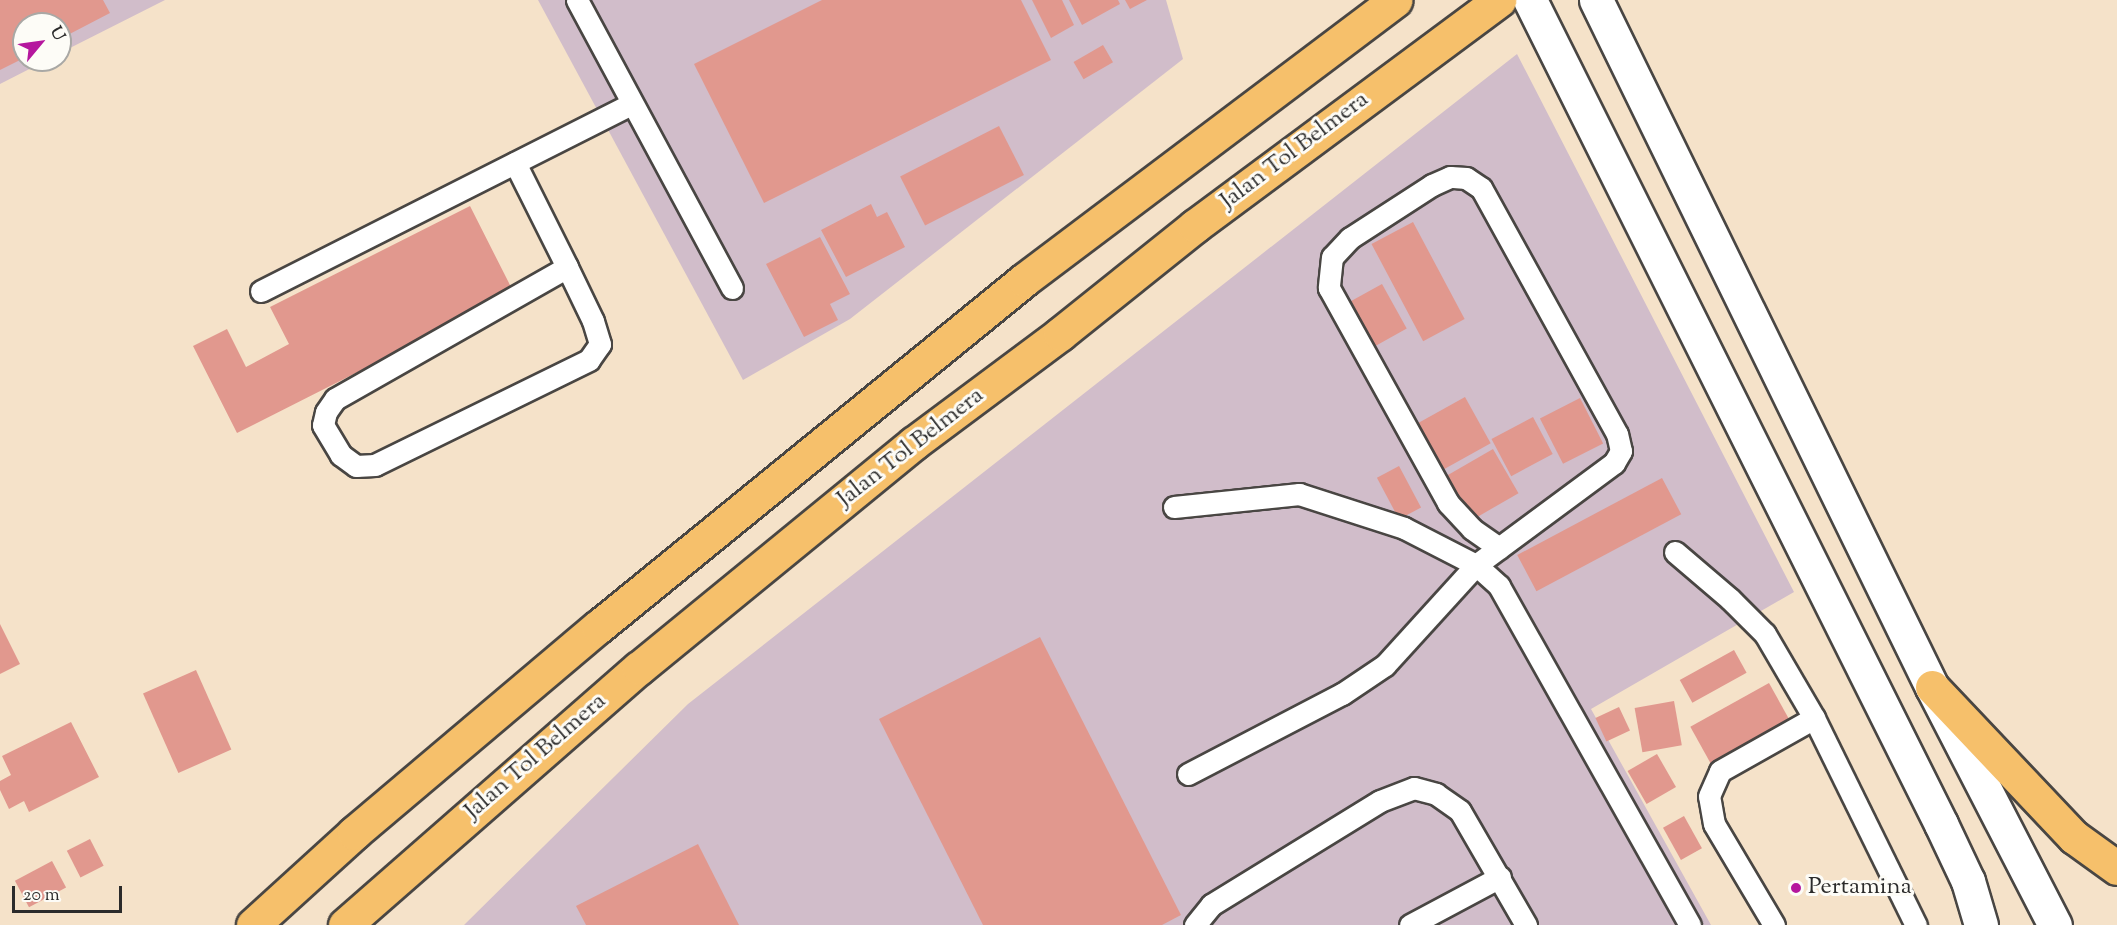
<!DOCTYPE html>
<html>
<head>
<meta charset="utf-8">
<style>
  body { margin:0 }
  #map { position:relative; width:2117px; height:925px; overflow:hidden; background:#f5e2c9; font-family:"Sorts Mill Goudy",serif }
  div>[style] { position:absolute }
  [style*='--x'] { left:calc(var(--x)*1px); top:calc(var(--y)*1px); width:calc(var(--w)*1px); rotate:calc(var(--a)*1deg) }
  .industrial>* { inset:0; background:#d1bdca }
  .building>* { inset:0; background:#e1988e; transform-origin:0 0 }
  .roads { filter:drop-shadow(2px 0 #494643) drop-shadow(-2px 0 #494643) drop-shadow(0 2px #494643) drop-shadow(0 -2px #494643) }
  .service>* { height:21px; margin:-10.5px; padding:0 10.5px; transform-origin:10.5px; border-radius:10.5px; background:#fff }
  .tertiary>* { height:33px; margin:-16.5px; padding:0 16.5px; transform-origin:16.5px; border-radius:16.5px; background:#fff }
  .motorway>* { height:33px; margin:-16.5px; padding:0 16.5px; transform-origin:16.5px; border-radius:16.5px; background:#f6c06b }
  .dots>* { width:16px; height:16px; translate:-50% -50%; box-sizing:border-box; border:3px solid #fdfcf7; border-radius:50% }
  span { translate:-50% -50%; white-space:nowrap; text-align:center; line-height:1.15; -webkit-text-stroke:6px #fdfcf7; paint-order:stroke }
  .street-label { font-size:24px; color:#2b2b2b }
  .poi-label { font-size:24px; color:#2b2b2b }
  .left { translate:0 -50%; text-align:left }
  .north { position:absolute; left:12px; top:12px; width:60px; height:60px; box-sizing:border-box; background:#fdfcf7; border:2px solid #a9a8a5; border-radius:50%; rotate:61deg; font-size:16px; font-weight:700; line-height:24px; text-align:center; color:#2b2b2b }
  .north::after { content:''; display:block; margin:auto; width:21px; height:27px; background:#b5179e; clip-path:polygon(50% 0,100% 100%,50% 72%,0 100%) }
  .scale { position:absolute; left:12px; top:886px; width:110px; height:27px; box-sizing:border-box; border:3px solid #2b2b2b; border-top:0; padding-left:8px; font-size:18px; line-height:21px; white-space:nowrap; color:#2b2b2b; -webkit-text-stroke:4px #fdfcf7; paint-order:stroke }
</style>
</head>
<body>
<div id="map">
  <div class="industrial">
    <div style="clip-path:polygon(0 0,165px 0,60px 53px,60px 24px,24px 24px,24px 60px,47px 60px,0 84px)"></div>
    <div style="clip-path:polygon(538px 0,1166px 0,1183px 59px,850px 319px,743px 380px)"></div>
    <div style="clip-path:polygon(1517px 54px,1794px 592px,1591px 709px,1711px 925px,464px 925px,688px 704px)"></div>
  </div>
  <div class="building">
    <div style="clip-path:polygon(0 0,103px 0,110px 13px,60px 39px,60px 24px,24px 24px,24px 58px,0 70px)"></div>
    <div style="clip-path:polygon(822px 0,1021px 0,1051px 60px,764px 203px,694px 64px)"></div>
    <div style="clip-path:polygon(1032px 0,1062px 0,1074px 25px,1051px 38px)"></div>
    <div style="clip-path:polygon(1069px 0,1118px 0,1120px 4px,1082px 25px)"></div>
    <div style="clip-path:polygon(1125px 0,1147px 0,1130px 9px)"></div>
    <div style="left:1103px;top:45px;width:20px;height:34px;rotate:60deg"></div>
    <div style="left:999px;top:126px;width:55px;height:111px;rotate:63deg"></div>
    <div style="clip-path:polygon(871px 204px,877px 217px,887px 212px,905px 247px,846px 277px,821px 230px)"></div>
    <div style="clip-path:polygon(470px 206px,514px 293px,237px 433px,193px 346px,227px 329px,246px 367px,289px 344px,270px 307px)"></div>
    <div style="left:1413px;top:222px;width:110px;height:47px;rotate:62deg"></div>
    <div style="clip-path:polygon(820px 237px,850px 294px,830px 304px,838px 320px,804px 337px,766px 264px)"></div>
    <div style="left:1382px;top:284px;width:51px;height:43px;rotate:61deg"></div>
    <div style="left:1465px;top:397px;width:53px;height:54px;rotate:61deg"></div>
    <div style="left:1580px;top:398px;width:51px;height:45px;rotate:63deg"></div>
    <div style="left:1533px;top:417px;width:42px;height:47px;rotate:62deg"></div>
    <div style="left:1493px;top:449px;width:51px;height:56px;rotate:60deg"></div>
    <div style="left:1399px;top:466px;width:47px;height:25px;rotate:62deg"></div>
    <div style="left:1662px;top:478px;width:41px;height:164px;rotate:62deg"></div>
    <div style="clip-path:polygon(0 624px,20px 664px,0 674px)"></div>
    <div style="clip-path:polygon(1040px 637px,1181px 915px,1162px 925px,983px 925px,879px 719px)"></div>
    <div style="left:1734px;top:650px;width:26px;height:62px;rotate:61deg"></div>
    <div style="left:196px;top:670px;width:87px;height:58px;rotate:66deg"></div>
    <div style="left:1769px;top:683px;width:46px;height:90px;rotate:61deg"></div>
    <div style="left:1674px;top:701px;width:45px;height:40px;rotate:80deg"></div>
    <div style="left:1619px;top:707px;width:26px;height:26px;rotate:65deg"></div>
    <div style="clip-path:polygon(71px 722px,99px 777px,29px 812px,24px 801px,9px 809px,0 790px,0 781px,11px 775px,2px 756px)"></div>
    <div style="left:1657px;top:754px;width:38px;height:34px;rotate:60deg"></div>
    <div style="left:1684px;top:816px;width:37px;height:24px;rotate:61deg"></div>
    <div style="left:90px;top:839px;width:30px;height:26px;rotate:63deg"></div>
    <div style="clip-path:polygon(698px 844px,739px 925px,586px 925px,576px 906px)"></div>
    <div style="left:52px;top:861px;width:30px;height:42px;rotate:62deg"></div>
  </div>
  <div class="roads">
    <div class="service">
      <div style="--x:577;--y:0;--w:327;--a:61.7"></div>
      <div style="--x:515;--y:163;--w:116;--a:63.4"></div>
      <div style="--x:567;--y:267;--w:60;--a:64.3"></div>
      <div style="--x:593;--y:321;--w:24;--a:73"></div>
      <div style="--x:600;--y:344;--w:19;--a:125"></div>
      <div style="--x:589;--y:360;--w:238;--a:153.9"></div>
      <div style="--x:375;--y:465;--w:19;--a:177"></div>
      <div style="--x:356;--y:466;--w:19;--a:-144"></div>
      <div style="--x:341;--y:455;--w:35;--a:-121"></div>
      <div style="--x:323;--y:425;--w:13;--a:-77"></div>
      <div style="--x:326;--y:412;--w:16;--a:-55"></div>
      <div style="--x:335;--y:399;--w:267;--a:-29.6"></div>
      <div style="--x:261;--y:291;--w:415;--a:-26.8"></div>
      <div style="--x:1174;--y:507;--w:126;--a:-5.9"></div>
      <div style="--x:1299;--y:494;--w:110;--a:17.9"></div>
      <div style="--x:1404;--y:528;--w:81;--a:27.2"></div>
      <div style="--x:1476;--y:565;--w:31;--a:42"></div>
      <div style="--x:1499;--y:586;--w:389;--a:60.6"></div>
      <div style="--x:1675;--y:552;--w:72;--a:40.5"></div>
      <div style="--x:1730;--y:599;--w:49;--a:45"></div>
      <div style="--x:1765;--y:634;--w:97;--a:59.7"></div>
      <div style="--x:1814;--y:718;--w:231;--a:63.8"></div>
      <div style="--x:1188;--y:774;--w:174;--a:-27.5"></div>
      <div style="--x:1342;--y:694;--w:52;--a:-34"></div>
      <div style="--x:1385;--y:665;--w:135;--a:-47.7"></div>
      <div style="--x:1476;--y:565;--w:172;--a:-36.5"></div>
      <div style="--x:1614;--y:463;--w:14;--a:-60"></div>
      <div style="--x:1621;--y:451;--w:17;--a:-103"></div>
      <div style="--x:1617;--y:434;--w:281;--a:-118.9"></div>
      <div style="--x:1481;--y:188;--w:18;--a:-146"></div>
      <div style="--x:1466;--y:178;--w:16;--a:-176"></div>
      <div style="--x:1450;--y:177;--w:20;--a:156"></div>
      <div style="--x:1432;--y:185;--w:98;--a:147.1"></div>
      <div style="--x:1350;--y:238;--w:26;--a:133"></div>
      <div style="--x:1332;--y:257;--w:31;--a:96"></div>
      <div style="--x:1329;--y:288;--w:246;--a:61"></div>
      <div style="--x:1448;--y:503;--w:35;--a:47"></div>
      <div style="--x:1472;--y:529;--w:33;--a:35"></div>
      <div style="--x:1195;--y:925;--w:26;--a:-51"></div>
      <div style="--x:1211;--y:905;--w:198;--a:-31.6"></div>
      <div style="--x:1380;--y:801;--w:36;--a:-21"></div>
      <div style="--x:1414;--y:788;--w:23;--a:15"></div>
      <div style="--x:1436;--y:794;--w:29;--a:35"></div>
      <div style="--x:1460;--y:811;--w:132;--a:59.9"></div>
      <div style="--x:1410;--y:925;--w:102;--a:-28.1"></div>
      <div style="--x:1774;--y:925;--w:117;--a:-120.7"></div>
      <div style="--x:1714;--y:824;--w:28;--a:-100"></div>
      <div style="--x:1709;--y:796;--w:27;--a:-66"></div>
      <div style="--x:1720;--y:771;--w:108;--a:-29.4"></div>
    </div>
    <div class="tertiary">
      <div style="--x:1530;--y:0;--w:921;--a:63.49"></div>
      <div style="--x:1941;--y:824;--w:63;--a:64.7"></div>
      <div style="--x:1968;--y:881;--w:46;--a:73.5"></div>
      <div style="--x:1596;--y:0;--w:765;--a:63.94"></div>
      <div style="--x:1932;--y:687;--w:268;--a:62.7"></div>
    </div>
    <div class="motorway">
      <div style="--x:1932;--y:687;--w:207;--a:46.6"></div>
      <div style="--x:2074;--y:837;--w:53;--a:35.8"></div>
      <div style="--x:253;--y:925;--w:137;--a:-42.3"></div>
      <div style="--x:354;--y:833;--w:319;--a:-40.2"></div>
      <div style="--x:598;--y:627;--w:549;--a:-39.16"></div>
      <div style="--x:1024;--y:280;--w:465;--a:-37"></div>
      <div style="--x:345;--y:925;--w:390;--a:-41.2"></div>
      <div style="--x:639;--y:668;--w:355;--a:-39.3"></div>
      <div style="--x:914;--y:443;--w:182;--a:-36.7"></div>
      <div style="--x:1060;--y:334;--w:173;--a:-38.7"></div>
      <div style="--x:1195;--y:226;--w:379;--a:-36.6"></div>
    </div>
  </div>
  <div class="dots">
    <div style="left:1796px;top:888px;background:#b5179e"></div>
  </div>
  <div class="street-label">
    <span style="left:1295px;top:151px;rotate:-37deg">Jalan Tol Belmera</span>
    <span style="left:911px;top:448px;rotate:-38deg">Jalan Tol Belmera</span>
    <span style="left:536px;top:757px;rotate:-41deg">Jalan Tol Belmera</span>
  </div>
  <div class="poi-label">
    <span class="left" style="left:1808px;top:888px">Pertamina</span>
  </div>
  <div class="north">U</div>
  <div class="scale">20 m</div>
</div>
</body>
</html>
